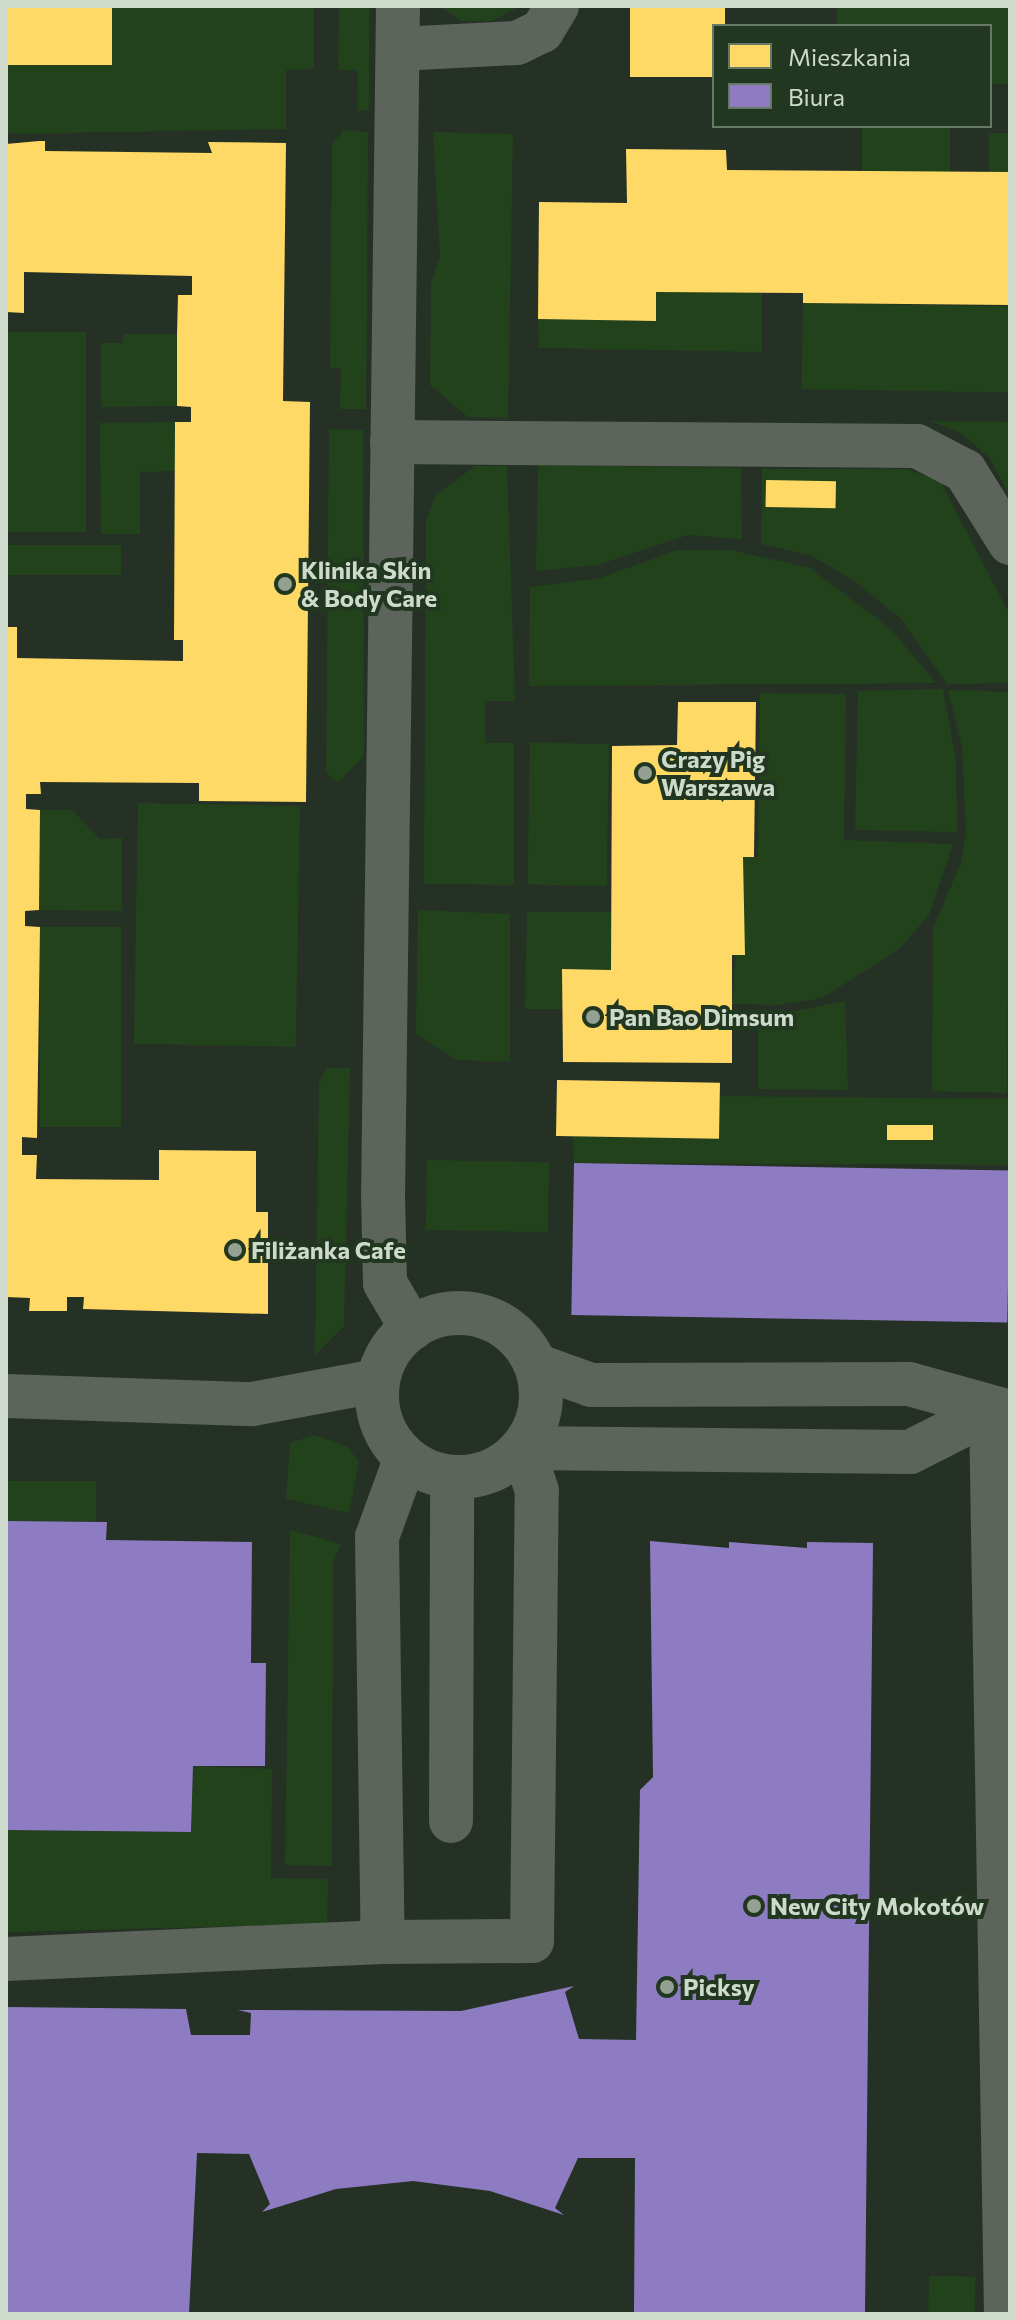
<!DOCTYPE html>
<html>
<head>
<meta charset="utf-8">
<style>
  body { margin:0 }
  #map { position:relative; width:1016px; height:2320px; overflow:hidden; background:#263125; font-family:Commissioner,sans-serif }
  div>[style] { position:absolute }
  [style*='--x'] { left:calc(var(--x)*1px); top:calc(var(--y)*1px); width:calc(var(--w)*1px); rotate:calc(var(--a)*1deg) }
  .green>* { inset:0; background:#22421c; transform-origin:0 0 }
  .homes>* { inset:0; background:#ffd966; transform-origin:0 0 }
  .offices>* { inset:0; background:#8e7cc3; transform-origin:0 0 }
  .minor>* { height:44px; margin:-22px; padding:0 22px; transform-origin:22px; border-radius:22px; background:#5c645b }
  .minor>.ring { margin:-22px; padding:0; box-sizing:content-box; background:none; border:44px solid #5c645b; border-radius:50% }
  .dots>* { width:22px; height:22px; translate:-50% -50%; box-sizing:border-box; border:4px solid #22371f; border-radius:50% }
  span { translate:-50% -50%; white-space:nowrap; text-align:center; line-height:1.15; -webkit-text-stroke:8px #22371f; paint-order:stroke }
  .poi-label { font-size:24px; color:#cedbcc; font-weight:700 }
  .left { translate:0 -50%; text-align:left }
  .frame { position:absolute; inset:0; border:8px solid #cedbcc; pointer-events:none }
  .legend { position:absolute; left:712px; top:24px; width:280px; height:104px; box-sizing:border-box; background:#22371f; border:2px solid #677964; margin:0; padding:10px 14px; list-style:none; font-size:24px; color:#cedbcc }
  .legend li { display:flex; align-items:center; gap:16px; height:40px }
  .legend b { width:40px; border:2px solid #677964 }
</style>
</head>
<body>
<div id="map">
  <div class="green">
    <div style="clip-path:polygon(112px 6px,314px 6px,314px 69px,286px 70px,286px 129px,6px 134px,6px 65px)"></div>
    <div style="clip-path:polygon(339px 6px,369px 6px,369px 110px,357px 111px,358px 70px,338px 70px)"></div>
    <div style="clip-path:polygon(440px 6px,520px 6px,492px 21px,461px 21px)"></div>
    <div style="clip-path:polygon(837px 6px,1010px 6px,1010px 84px,990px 84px,990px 26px,837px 26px)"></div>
    <div style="left:950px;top:128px;width:44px;height:88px;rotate:90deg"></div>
    <div style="clip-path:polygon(344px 130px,368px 132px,366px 409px,340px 409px,341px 368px,330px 368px,332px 144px)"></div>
    <div style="clip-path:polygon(433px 132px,513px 134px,508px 418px,468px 417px,430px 385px,431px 283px,440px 257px)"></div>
    <div style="left:989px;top:133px;width:21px;height:39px"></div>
    <div style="clip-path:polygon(656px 292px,762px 292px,762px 352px,539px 348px,538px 319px,655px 321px)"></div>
    <div style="left:803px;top:303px;width:207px;height:86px;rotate:1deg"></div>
    <div style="left:6px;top:332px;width:80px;height:200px"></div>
    <div style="clip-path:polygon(123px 334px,177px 334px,177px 406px,101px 407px,101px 343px,123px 343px)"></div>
    <div style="clip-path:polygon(930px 421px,1010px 422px,1010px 496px,989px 457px,961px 433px)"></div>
    <div style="clip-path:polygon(175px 422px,176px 471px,140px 472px,140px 534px,101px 534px,100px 423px)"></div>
    <div style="clip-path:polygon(329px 429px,363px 430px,364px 756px,338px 783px,326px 773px)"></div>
    <div style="clip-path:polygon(538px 465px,741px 468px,742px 539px,688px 535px,598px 565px,536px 571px)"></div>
    <div style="clip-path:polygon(475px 466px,507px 466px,515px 701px,485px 701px,485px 743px,514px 743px,514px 885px,424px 884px,426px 520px,435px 496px)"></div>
    <div style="clip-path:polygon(762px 469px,906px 469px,940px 481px,1010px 615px,1010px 683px,947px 684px,901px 619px,855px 581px,812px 556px,761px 544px)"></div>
    <div style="left:6px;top:545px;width:115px;height:30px"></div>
    <div style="clip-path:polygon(677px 550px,731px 550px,810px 568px,890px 628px,936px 683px,529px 686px,530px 587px,600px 578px)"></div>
    <div style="clip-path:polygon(943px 689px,956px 760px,957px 832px,855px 830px,858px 691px)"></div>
    <div style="clip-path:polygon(948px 690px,1010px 692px,1007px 1093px,932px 1091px,933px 928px,961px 863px,966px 831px,962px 747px)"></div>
    <div style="clip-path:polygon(760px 693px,846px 694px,844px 840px,953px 844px,929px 915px,899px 949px,822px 998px,778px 1005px,732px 1004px,743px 857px,758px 857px)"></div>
    <div style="left:609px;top:744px;width:142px;height:79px;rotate:91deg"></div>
    <div style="left:138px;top:803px;width:162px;height:241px;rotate:1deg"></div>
    <div style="clip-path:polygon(40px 810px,72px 810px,100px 839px,122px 838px,122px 911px,39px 910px)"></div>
    <div style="clip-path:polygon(418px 910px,510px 914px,510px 1062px,456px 1060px,416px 1034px)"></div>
    <div style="clip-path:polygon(527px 912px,611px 912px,611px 970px,563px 969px,562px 1009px,525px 1009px)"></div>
    <div style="left:40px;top:927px;width:81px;height:200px"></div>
    <div style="clip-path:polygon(845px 1001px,848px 1090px,758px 1089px,758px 1019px)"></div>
    <div style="clip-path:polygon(327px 1068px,350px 1068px,344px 1326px,315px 1355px,319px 1082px)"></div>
    <div style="clip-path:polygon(720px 1096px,1010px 1099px,1010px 1165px,574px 1163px,573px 1136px,718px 1138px)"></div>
    <div style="left:427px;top:1160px;width:122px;height:70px;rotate:1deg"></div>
    <div style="clip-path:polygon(314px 1435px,348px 1447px,359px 1462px,349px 1513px,286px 1499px,290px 1443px)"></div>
    <div style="left:6px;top:1481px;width:90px;height:40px"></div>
    <div style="clip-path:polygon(290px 1530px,341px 1544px,333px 1563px,332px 1866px,285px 1865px)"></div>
    <div style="clip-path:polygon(193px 1766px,272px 1769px,271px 1878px,328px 1879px,327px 1924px,6px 1932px,6px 1830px,191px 1832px)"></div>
    <div style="left:929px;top:2276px;width:46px;height:38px;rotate:1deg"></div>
  </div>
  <div class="homes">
    <div style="left:6px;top:6px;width:106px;height:59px"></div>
    <div style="clip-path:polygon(630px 6px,725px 6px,725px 26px,714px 26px,714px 77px,630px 77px)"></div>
    <div style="clip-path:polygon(39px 141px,45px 141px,45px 151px,212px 153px,208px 142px,286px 143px,283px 401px,310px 402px,306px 802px,199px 801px,199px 783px,40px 782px,41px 794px,26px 794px,26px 809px,40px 810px,39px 910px,25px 911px,25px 926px,40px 927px,37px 1138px,22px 1137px,22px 1155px,37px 1155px,36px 1179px,159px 1180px,159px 1150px,256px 1151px,256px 1212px,268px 1212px,268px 1314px,83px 1309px,84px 1297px,67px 1297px,67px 1311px,29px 1311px,30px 1298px,6px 1297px,6px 627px,17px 627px,17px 658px,183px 661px,183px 640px,174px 640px,175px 422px,191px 422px,191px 407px,177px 406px,177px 334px,178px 295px,192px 295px,192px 276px,24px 272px,24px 313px,6px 312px,6px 144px)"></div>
    <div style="clip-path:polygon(626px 149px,726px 150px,727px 170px,1010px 172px,1010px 305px,803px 303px,803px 293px,656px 292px,656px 321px,538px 319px,539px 202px,627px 203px)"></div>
    <div style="left:766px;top:480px;width:70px;height:27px;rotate:1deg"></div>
    <div style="clip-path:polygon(678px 702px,756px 702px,754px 857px,743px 857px,745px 955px,732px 955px,732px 1063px,563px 1062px,562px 969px,611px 970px,612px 746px,677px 745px)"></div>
    <div style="left:557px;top:1080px;width:163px;height:56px;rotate:1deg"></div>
    <div style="left:887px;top:1125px;width:46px;height:15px"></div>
  </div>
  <div class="offices">
    <div style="left:574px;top:1163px;width:436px;height:152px;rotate:1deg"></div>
    <div style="clip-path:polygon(6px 1521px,107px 1522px,106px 1540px,252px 1542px,251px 1663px,266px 1663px,265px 1766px,193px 1766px,191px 1832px,6px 1830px)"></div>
    <div style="clip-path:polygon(650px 1541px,729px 1548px,729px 1542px,807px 1548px,807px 1542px,873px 1543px,865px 2314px,634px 2314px,635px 2158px,578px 2158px,555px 2208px,564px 2215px,490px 2191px,413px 2181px,336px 2189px,262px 2212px,270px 2204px,249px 2154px,197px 2153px,189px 2314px,6px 2314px,6px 2007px,186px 2009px,191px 2035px,250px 2035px,251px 2013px,238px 2010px,461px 2011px,574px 1986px,565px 1992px,579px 2039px,636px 2040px,640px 1790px,653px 1777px)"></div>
  </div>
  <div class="minor">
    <div style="--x:398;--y:6;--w:1188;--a:90.72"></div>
    <div style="--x:383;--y:1194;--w:89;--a:88.7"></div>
    <div style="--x:385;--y:1283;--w:53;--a:59.6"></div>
    <div style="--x:398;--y:49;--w:119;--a:-2.9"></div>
    <div style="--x:517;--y:43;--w:28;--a:-26"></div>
    <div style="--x:542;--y:31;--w:29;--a:-59"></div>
    <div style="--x:392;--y:442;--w:525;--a:0.44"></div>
    <div style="--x:917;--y:446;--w:54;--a:27.5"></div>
    <div style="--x:965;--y:471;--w:85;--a:58"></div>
    <div class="ring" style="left:377px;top:1313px;width:120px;height:120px"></div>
    <div style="--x:538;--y:1366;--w:56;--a:19.7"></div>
    <div style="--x:591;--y:1385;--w:318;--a:-0.2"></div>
    <div style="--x:909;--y:1384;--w:102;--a:15.4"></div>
    <div style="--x:6;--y:1396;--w:246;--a:1.9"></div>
    <div style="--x:252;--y:1404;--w:126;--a:-10.5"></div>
    <div style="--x:991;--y:1411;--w:903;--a:89.05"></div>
    <div style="--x:405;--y:1460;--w:82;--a:110"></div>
    <div style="--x:377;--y:1537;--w:405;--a:89.2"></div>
    <div style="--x:383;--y:1942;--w:149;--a:-0.4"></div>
    <div style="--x:532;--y:1941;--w:450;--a:-89.4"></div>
    <div style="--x:537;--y:1491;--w:45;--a:-108"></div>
    <div style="--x:523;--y:1448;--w:387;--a:0.6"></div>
    <div style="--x:910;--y:1452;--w:91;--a:-26.8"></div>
    <div style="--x:451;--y:1821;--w:340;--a:-89.8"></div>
    <div style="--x:6;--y:1959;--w:377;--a:-2.6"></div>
  </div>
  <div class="dots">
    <div style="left:285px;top:584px;background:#93a092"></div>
    <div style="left:645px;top:773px;background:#93a092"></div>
    <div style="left:593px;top:1017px;background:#93a092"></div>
    <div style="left:235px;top:1250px;background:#93a092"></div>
    <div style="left:754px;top:1906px;background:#93a092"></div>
    <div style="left:667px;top:1987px;background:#93a092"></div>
  </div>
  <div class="poi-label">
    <span class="left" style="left:301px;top:584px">Klinika Skin<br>&amp; Body Care</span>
    <span class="left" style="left:661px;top:773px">Crazy Pig<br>Warszawa</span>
    <span class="left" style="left:609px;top:1017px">Pan Bao Dimsum</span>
    <span class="left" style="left:251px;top:1250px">Filiżanka Cafe</span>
    <span class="left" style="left:770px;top:1906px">New City Mokotów</span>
    <span class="left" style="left:683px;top:1987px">Picksy</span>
  </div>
  <div class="frame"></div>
  <ul class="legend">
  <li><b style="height:22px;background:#ffd966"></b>Mieszkania</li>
  <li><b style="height:22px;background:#8e7cc3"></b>Biura</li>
  </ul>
</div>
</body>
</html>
